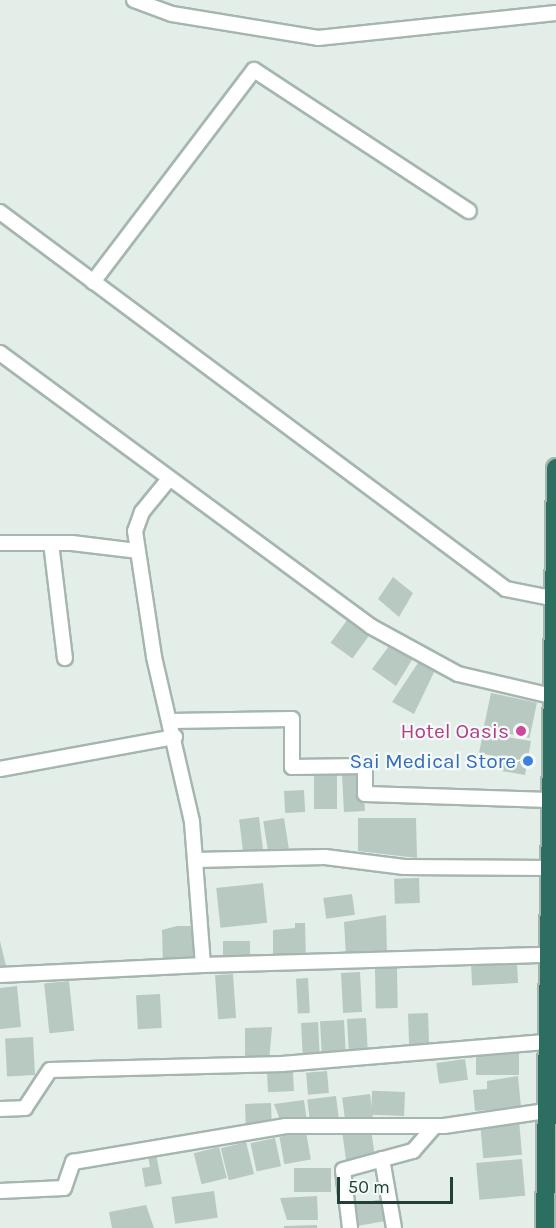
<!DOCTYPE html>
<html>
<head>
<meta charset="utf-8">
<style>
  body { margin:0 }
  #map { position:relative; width:556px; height:1228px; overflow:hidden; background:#e3eee9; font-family:Karla,sans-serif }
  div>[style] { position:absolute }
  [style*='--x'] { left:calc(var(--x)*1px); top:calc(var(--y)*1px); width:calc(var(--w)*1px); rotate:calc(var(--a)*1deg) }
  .building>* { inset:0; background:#b8c9c2; transform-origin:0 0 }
  .roads { filter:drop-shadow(2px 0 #a5b6b0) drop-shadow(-2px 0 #a5b6b0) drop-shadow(0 2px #a5b6b0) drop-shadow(0 -2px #a5b6b0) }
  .street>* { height:14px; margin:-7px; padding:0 7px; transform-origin:7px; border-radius:7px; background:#fff }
  .highway>* { height:18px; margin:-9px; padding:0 9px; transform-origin:9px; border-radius:9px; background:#2c6e5f }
  .dots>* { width:16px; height:16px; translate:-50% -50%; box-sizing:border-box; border:3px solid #f4faf7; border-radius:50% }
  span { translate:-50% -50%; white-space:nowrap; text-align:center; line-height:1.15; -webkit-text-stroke:4.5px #f4faf7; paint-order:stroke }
  .hotel-label { font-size:21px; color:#b23c85 }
  .right { translate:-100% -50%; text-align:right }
  .shop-label { font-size:21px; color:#366cbe }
  .scale { position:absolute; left:337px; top:1177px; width:116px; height:27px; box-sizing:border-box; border:3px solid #224037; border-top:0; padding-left:8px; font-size:18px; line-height:21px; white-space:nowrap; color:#224037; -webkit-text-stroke:4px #f4faf7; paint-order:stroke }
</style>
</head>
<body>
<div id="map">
  <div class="building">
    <div style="clip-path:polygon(393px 577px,413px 593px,399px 617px,378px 599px)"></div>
    <div style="left:350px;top:616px;width:27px;height:33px;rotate:36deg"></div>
    <div style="clip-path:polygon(392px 642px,415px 655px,396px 686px,372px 669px)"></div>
    <div style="clip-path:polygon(420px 660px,436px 668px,414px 714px,392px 702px)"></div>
    <div style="left:491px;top:693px;width:47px;height:36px;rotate:12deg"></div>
    <div style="clip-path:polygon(483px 733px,531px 741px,525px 775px,502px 771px,504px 758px,479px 753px)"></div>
    <div style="left:337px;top:773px;width:36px;height:23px;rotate:90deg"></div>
    <div style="left:363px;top:774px;width:37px;height:21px;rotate:87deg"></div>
    <div style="left:304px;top:790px;width:22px;height:20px;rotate:87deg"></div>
    <div style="left:259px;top:817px;width:33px;height:20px;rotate:83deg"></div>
    <div style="left:284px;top:818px;width:32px;height:21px;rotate:81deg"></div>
    <div style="clip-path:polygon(358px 818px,416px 818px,417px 858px,358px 851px)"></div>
    <div style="left:419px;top:878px;width:25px;height:25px;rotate:88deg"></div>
    <div style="left:263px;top:883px;width:40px;height:47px;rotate:84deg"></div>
    <div style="left:352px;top:894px;width:21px;height:29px;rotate:82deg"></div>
    <div style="clip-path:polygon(386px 915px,387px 953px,346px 955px,344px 922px)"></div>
    <div style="clip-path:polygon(295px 923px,305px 923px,306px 959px,273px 960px,273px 930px,295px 928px)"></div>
    <div style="clip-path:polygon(177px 926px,194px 926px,195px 964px,163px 964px,162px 930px)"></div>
    <div style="clip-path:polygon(0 941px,7px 970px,0 971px)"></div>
    <div style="left:223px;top:941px;width:27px;height:20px"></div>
    <div style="left:517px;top:963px;width:20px;height:46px;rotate:87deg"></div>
    <div style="left:397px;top:967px;width:41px;height:22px;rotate:89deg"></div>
    <div style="left:360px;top:972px;width:40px;height:19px;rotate:87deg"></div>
    <div style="left:233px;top:974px;width:44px;height:18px;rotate:86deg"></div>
    <div style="left:308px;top:978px;width:35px;height:12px;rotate:87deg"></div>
    <div style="left:69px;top:981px;width:50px;height:25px;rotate:84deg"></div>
    <div style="clip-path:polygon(17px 986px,21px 1027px,0 1029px,0 988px)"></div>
    <div style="left:160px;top:994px;width:34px;height:24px;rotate:87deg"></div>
    <div style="left:428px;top:1013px;width:34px;height:20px;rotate:88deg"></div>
    <div style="left:366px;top:1018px;width:35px;height:19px;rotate:87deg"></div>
    <div style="left:344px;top:1020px;width:35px;height:24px;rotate:87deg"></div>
    <div style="left:318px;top:1022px;width:36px;height:17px;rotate:87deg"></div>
    <div style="clip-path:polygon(272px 1027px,269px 1061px,245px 1061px,245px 1028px)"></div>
    <div style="left:33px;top:1037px;width:38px;height:28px;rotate:87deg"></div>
    <div style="left:519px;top:1050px;width:25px;height:43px;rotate:90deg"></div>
    <div style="left:465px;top:1059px;width:21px;height:29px;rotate:82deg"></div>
    <div style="left:327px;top:1071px;width:22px;height:21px;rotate:85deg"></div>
    <div style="left:293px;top:1072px;width:19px;height:26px;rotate:87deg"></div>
    <div style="clip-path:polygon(518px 1076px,521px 1107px,475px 1111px,473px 1090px,487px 1089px,487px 1081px)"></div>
    <div style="left:405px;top:1092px;width:24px;height:33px;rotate:92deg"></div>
    <div style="left:370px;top:1094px;width:24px;height:28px;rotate:83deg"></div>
    <div style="left:336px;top:1096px;width:24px;height:29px;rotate:83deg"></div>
    <div style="clip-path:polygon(304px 1100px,307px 1121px,282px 1125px,274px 1104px)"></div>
    <div style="left:271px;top:1103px;width:24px;height:26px;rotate:88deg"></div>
    <div style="left:519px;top:1120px;width:35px;height:39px;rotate:85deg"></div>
    <div style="left:371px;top:1129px;width:27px;height:29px;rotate:82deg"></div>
    <div style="left:306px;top:1132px;width:28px;height:27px;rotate:80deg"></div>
    <div style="left:275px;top:1138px;width:29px;height:25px;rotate:78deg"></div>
    <div style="left:246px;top:1142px;width:33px;height:26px;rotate:76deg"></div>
    <div style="left:219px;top:1147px;width:32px;height:26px;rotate:76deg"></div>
    <div style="clip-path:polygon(156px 1154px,162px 1184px,145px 1187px,142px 1168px,150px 1167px,148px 1155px)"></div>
    <div style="left:522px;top:1159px;width:37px;height:46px;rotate:85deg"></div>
    <div style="left:331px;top:1168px;width:24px;height:37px;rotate:90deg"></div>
    <div style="left:214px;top:1191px;width:27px;height:43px;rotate:82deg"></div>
    <div style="clip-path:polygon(317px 1196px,318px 1220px,287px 1220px,280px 1198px)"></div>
    <div style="left:383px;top:1199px;width:22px;height:33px;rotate:80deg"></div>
    <div style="clip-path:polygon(146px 1205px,154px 1228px,112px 1228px,109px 1212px)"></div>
    <div style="clip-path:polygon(317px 1225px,317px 1228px,284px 1228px,284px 1226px)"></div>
  </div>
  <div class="roads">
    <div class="street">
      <div style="--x:134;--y:0;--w:40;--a:20.2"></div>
      <div style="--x:172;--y:14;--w:148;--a:9.3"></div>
      <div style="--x:318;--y:38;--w:239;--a:-6"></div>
      <div style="--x:0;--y:212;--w:631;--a:36.69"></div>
      <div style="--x:506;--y:589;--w:51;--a:11.3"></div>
      <div style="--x:93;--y:282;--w:266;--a:-52.8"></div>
      <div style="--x:254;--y:70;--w:257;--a:33.3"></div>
      <div style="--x:0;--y:353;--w:460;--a:36.4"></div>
      <div style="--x:370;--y:626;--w:100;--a:28.6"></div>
      <div style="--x:458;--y:674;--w:101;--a:13.2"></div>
      <div style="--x:169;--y:479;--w:43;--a:129.3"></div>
      <div style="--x:142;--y:512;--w:20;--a:110"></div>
      <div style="--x:135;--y:531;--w:127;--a:81.4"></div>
      <div style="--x:154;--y:657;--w:169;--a:77"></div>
      <div style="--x:192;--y:822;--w:143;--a:85.6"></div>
      <div style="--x:203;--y:965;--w:344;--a:-1.7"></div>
      <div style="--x:0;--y:543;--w:72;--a:0"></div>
      <div style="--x:72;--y:543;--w:65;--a:7"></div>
      <div style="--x:51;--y:543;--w:116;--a:83.1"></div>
      <div style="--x:171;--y:721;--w:121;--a:-0.9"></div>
      <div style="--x:292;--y:719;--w:48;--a:90"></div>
      <div style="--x:292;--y:767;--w:73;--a:-0.8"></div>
      <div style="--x:365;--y:766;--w:28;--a:90"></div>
      <div style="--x:365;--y:794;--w:185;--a:1.9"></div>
      <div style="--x:0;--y:769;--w:178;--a:-10.4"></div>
      <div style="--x:195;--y:860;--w:130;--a:-1.3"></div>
      <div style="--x:325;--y:857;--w:80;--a:7.2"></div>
      <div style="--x:404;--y:867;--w:144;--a:0.4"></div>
      <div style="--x:0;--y:975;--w:203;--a:-2.8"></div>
      <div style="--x:0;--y:1109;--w:25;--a:-2"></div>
      <div style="--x:25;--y:1108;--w:45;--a:-56.7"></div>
      <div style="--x:50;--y:1070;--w:233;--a:-1.5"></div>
      <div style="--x:283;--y:1064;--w:265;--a:-4.8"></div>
      <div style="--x:382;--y:1159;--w:70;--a:80.1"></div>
      <div style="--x:0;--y:1191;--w:64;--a:-2.7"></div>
      <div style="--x:64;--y:1188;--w:28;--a:-71"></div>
      <div style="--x:73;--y:1162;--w:216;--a:-9.6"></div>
      <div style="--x:286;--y:1126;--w:158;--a:0"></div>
      <div style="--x:444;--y:1126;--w:103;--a:-8.4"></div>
      <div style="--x:350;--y:1228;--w:58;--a:-96.9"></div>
      <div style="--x:343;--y:1170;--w:73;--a:-15.2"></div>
      <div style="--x:413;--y:1151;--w:33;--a:-49"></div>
    </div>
    <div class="highway">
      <div style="--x:545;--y:1228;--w:760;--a:-89.17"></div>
    </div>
  </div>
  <div class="dots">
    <div style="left:521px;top:731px;background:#d1479c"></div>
    <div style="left:528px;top:761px;background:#3f7fe0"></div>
  </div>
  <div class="hotel-label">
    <span class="right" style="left:509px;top:731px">Hotel Oasis</span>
  </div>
  <div class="shop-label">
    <span class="right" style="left:516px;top:761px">Sai Medical Store</span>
  </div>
  <div class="scale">50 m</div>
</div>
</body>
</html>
